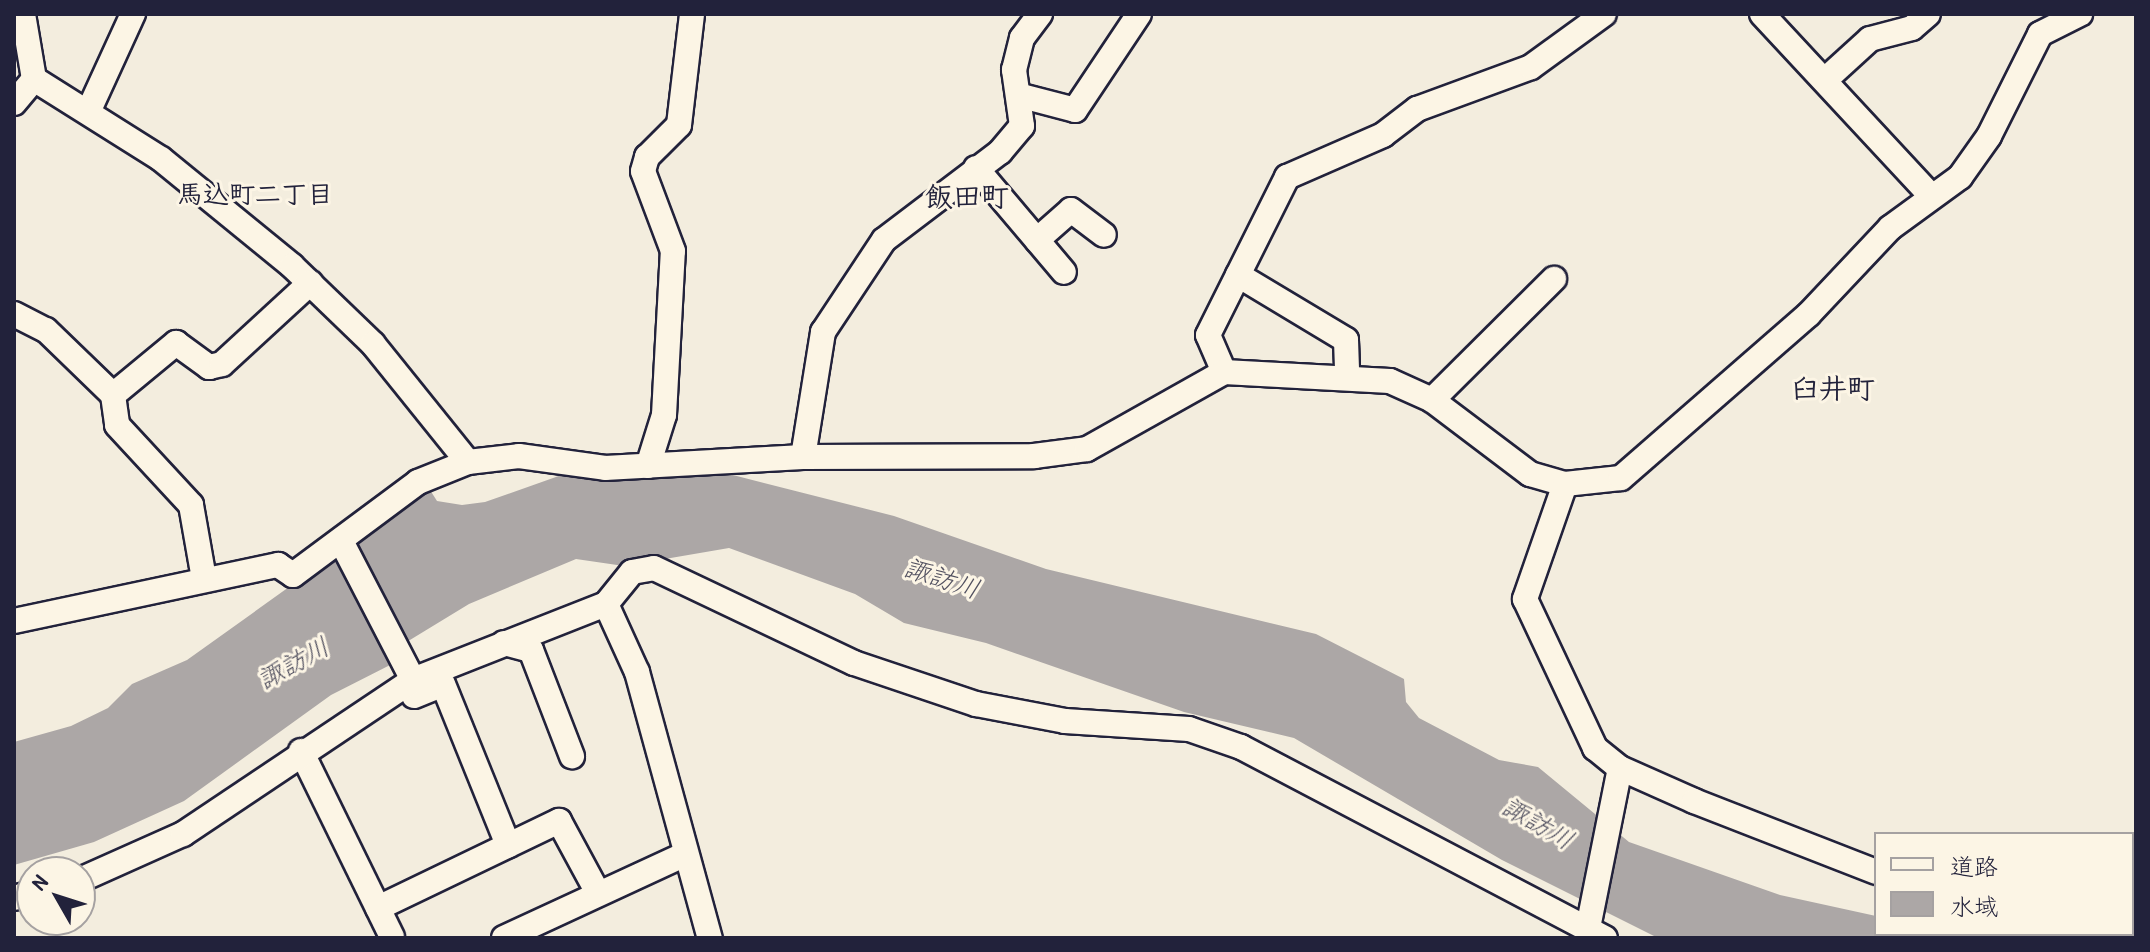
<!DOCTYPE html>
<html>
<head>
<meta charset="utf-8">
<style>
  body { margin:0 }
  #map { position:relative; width:2150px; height:952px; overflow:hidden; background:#f3edde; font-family:"Patrick Hand","Klee One",sans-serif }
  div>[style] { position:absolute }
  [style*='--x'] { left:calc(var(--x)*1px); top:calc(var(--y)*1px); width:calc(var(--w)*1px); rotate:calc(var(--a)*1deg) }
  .water>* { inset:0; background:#aca7a6 }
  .roads { filter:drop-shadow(2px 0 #22223b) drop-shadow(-2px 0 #22223b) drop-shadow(0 2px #22223b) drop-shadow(0 -2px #22223b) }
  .minor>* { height:24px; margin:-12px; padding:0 12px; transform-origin:12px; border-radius:12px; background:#fcf5e5 }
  span { translate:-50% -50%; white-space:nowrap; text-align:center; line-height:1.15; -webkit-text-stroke:6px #fcf5e5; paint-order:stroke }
  .neighbourhood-label { font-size:26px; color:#22223b; font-weight:700 }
  .water-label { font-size:26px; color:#525160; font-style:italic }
  .quarter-label { font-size:28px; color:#22223b; font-weight:700 }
  .frame { position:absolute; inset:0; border:16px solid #22223b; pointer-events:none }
  .legend { position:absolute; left:1874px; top:832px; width:260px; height:104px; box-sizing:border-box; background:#fcf5e5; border:2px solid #a5a1a1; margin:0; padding:10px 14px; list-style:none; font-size:24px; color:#22223b }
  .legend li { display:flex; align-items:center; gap:16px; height:40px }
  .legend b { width:40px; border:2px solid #a5a1a1 }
  .north { position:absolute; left:16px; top:856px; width:80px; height:80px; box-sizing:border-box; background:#fcf5e5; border:2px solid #a5a1a1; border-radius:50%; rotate:309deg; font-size:22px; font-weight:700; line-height:32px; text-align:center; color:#22223b }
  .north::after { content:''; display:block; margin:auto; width:28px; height:36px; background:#22223b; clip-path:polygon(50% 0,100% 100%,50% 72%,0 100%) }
</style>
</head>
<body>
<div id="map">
  <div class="water">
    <div style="clip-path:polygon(570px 472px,729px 474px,894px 516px,1046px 569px,1316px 634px,1404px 679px,1406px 702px,1419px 718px,1499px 760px,1538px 767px,1629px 842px,1780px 895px,1876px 916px,1876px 934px,2132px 934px,2132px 910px,2136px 938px,1658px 938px,1502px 860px,1294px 738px,1184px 712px,986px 643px,904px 623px,855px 594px,729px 548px,624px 566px,576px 559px,469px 604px,405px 643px,396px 662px,331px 695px,184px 801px,94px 842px,14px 865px,14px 742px,71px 726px,108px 708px,132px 684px,187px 660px,419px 494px,430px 490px,437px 501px,462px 505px,485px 502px)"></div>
  </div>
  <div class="roads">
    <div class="minor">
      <div style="--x:1762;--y:14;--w:248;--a:47.1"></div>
      <div style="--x:34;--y:79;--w:150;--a:32.2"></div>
      <div style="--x:161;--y:159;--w:169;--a:39.2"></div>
      <div style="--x:292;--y:266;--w:112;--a:43.9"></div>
      <div style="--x:373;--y:344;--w:151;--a:51.2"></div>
      <div style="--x:1825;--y:80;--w:61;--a:-42.3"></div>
      <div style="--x:1870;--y:39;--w:43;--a:-14.7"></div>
      <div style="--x:1912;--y:28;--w:21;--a:-41"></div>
      <div style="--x:1018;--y:95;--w:59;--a:14.7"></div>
      <div style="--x:1075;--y:110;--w:115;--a:-56.3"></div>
      <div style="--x:14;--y:103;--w:31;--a:-50"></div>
      <div style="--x:34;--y:79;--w:66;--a:-99.6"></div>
      <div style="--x:89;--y:110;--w:106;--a:-65.4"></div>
      <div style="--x:976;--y:168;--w:136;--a:49.8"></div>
      <div style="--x:1037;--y:240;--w:45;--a:-41.4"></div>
      <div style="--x:1071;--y:210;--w:41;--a:37.1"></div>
      <div style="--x:1238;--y:275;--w:126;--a:31"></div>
      <div style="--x:1346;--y:340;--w:34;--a:88"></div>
      <div style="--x:14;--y:314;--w:36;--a:27"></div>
      <div style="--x:46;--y:330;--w:93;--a:44.1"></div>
      <div style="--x:113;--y:395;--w:30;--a:82"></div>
      <div style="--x:117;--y:425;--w:109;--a:47.2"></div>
      <div style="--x:191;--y:505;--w:75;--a:80"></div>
      <div style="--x:1224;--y:372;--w:40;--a:-113.4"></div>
      <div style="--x:1208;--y:335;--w:177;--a:-63.4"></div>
      <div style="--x:1287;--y:177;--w:105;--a:-23.6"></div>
      <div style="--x:1383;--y:135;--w:43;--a:-37.4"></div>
      <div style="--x:1417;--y:109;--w:121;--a:-20.2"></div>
      <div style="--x:1531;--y:67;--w:90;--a:-36"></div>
      <div style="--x:113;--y:395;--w:82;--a:-39.5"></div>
      <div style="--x:176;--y:343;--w:41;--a:36"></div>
      <div style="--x:209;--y:367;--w:13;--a:-13"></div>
      <div style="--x:222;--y:364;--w:120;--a:-42.6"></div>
      <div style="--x:1432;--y:400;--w:172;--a:-44.8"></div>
      <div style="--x:803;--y:457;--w:127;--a:-80.9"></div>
      <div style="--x:823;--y:332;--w:110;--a:-56.5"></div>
      <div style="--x:884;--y:240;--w:146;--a:-37.2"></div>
      <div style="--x:1000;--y:152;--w:34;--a:-50"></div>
      <div style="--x:1022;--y:126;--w:57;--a:-98.1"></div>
      <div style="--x:1014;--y:70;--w:33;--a:-76"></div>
      <div style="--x:1022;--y:38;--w:30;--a:-53"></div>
      <div style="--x:648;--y:466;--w:53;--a:-72.6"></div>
      <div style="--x:664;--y:415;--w:164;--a:-86.9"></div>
      <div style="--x:673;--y:251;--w:85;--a:-110.6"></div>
      <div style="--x:643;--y:171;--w:15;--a:-74"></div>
      <div style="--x:647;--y:157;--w:45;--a:-45"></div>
      <div style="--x:679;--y:125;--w:112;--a:-83.3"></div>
      <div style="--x:1565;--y:484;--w:122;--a:109.2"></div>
      <div style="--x:1525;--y:599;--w:165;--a:64.8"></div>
      <div style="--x:1595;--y:748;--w:32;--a:39"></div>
      <div style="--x:1620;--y:768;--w:81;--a:24"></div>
      <div style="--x:1694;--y:801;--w:195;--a:21.3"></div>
      <div style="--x:341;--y:541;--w:157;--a:62.6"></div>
      <div style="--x:606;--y:604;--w:75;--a:65.5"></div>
      <div style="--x:637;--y:672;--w:276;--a:74.7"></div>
      <div style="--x:14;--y:621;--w:270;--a:-12"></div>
      <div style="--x:278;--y:565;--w:18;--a:34"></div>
      <div style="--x:293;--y:575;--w:156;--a:-36.6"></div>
      <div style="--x:418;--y:482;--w:54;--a:-21.8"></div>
      <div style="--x:468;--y:462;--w:51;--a:-6.7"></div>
      <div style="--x:519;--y:456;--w:87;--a:7.9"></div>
      <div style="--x:605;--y:468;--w:198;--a:-3.2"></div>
      <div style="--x:803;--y:457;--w:231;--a:-0.2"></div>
      <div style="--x:1034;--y:456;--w:53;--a:-7.5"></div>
      <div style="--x:1087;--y:449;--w:157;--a:-29.3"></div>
      <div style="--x:1224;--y:372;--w:166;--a:3.1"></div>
      <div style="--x:1390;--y:381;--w:46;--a:24.3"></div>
      <div style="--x:1432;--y:400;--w:123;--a:37.1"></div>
      <div style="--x:1530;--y:474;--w:36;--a:16"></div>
      <div style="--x:1565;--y:484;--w:56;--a:-6.1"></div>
      <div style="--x:1621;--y:478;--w:248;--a:-41.1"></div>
      <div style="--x:1808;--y:315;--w:120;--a:-46.7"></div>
      <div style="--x:1890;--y:228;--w:87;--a:-36.1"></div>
      <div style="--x:1960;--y:177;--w:50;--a:-54.7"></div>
      <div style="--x:1989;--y:136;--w:114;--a:-63.4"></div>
      <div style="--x:2040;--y:34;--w:45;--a:-26.6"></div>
      <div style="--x:504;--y:643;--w:28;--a:15"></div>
      <div style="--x:531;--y:650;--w:114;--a:68.9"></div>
      <div style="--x:414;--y:696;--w:31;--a:-22"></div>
      <div style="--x:443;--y:684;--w:174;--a:68"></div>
      <div style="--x:301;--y:751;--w:207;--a:63.9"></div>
      <div style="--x:2132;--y:879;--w:4;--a:-14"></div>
      <div style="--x:80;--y:880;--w:113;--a:-24.1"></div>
      <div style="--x:183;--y:834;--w:277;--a:-33.8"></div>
      <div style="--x:413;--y:680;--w:207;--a:-21.5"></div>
      <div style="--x:606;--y:604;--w:41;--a:-50.9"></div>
      <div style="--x:632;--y:572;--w:22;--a:-10"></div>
      <div style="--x:654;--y:568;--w:221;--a:25.4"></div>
      <div style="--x:854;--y:663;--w:129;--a:18.6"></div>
      <div style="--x:976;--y:704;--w:91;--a:10.8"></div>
      <div style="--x:1065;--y:721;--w:124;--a:3.7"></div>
      <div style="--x:1189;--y:729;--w:55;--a:19.1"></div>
      <div style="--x:1241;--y:747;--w:411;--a:27.7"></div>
      <div style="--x:14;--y:898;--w:19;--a:-16"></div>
      <div style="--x:378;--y:908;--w:201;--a:-25.7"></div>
      <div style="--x:559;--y:821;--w:82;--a:61.6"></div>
      <div style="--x:1588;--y:928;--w:163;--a:-78.7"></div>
      <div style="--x:504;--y:938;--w:198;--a:-24.8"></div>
    </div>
  </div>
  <div class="neighbourhood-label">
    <span style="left:255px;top:194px">馬込町二丁目</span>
  </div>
  <div class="water-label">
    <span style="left:942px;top:578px;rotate:18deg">諏訪川</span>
    <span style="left:293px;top:663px;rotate:-29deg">諏訪川</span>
    <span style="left:1538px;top:823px;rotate:30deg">諏訪川</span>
  </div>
  <div class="quarter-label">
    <span style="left:967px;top:196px">飯田町</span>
    <span style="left:1833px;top:388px">臼井町</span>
  </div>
  <div class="frame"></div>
  <ul class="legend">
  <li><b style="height:10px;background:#fcf5e5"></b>道路</li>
  <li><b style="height:22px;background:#aca7a6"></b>水域</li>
  </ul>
  <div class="north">N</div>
</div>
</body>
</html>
